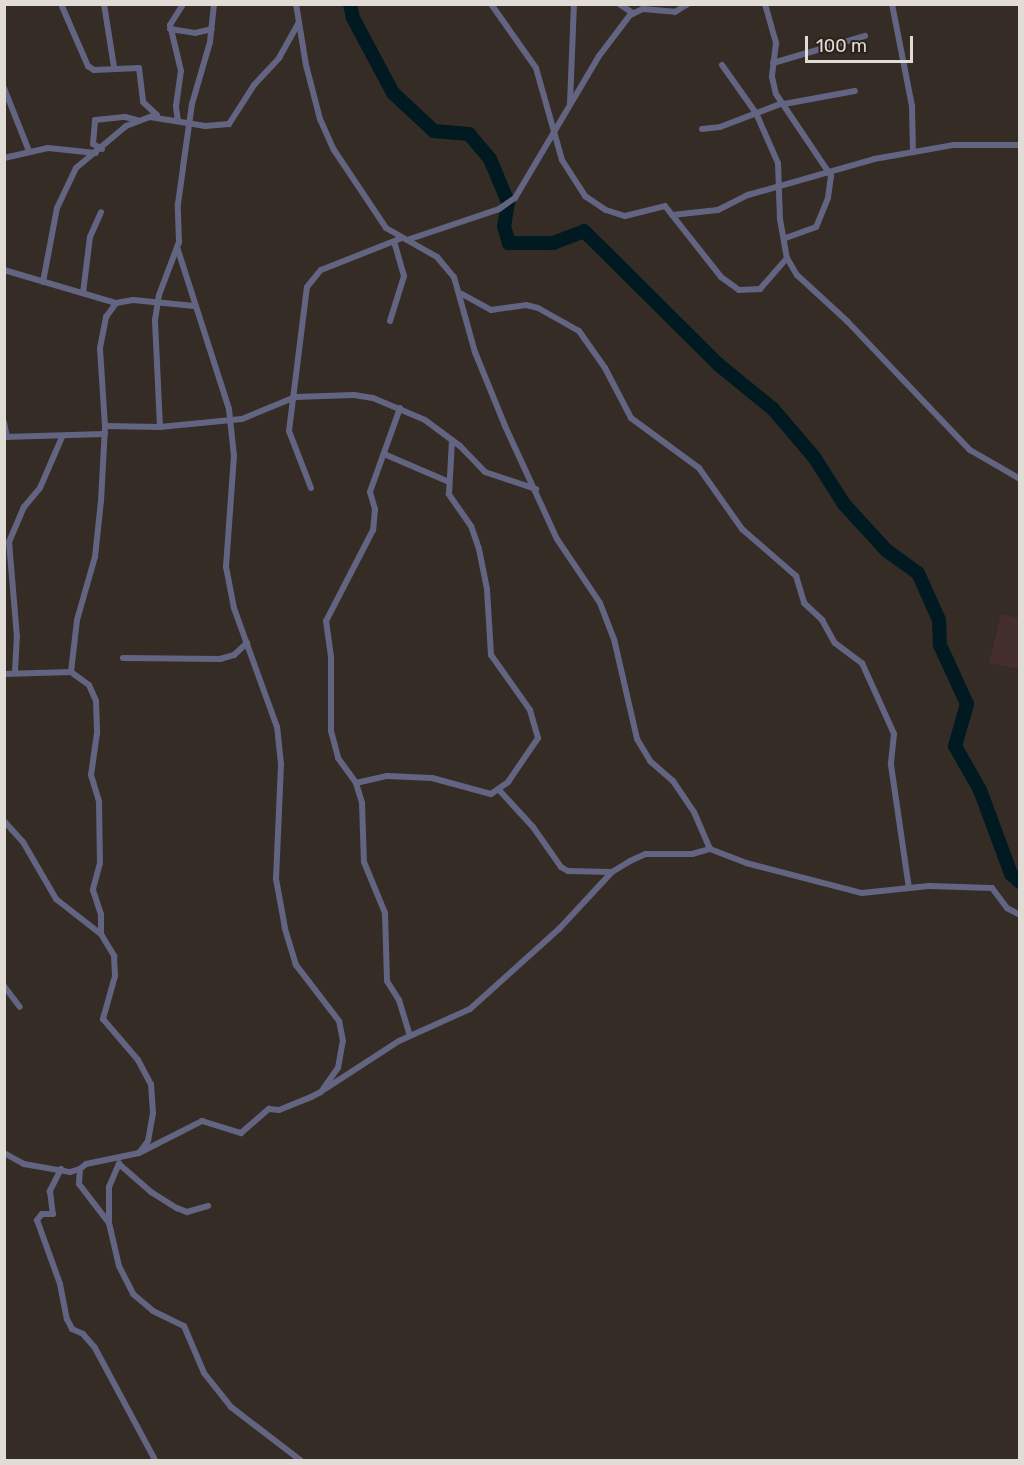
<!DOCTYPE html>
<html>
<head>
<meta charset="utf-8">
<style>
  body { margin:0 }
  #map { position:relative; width:1024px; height:1465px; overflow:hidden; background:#342c25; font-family:Rubik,sans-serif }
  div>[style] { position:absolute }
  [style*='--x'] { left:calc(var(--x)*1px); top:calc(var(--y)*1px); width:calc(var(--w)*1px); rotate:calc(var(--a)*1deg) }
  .education>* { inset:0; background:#442f2e }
  .river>* { height:14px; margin:-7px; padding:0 7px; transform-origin:7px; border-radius:7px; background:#011a21 }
  .street>* { height:6px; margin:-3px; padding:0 3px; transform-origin:3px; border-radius:3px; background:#636481 }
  span { translate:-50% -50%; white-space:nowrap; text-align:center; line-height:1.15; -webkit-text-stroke:5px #2a221b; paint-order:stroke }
  .frame { position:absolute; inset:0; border:6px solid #e2dcd7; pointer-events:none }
  .scale { position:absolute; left:805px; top:36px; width:108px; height:27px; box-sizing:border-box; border:3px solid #e2dcd7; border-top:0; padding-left:8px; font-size:18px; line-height:21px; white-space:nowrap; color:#e2dcd7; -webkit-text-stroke:4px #2a221b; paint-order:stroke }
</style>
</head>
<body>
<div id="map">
  <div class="education">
    <div style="clip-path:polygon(1001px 614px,1019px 618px,1019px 669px,989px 663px)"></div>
  </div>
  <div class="river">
    <div style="--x:350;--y:4;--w:14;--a:78"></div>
    <div style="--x:353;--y:18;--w:85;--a:61.9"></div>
    <div style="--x:393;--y:93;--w:56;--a:42.8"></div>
    <div style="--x:434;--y:131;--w:35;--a:5"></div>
    <div style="--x:469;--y:134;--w:33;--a:50"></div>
    <div style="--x:490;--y:159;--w:47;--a:67.3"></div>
    <div style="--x:508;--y:202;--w:24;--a:99"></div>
    <div style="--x:504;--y:226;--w:18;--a:74"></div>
    <div style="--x:509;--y:243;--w:44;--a:0"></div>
    <div style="--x:553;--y:243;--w:33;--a:-21"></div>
    <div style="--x:584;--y:231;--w:190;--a:44.8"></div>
    <div style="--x:719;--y:365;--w:70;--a:39.2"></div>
    <div style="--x:773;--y:409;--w:63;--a:49.5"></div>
    <div style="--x:814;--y:457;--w:56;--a:57.4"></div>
    <div style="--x:844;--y:504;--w:62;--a:47.6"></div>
    <div style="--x:886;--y:550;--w:39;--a:36"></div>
    <div style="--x:918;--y:573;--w:51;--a:65.9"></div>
    <div style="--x:939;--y:620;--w:25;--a:88"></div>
    <div style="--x:940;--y:645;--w:65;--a:65.4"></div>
    <div style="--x:967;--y:704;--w:44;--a:105.9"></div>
    <div style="--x:955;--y:746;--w:51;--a:60.4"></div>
    <div style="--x:980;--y:790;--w:90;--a:69.7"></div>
    <div style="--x:1011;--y:874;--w:12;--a:42"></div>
  </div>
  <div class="street">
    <div style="--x:61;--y:4;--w:68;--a:66.5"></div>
    <div style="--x:88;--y:66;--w:7;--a:34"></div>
    <div style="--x:94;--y:70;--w:45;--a:-2.5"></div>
    <div style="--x:139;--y:68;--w:34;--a:83"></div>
    <div style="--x:143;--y:102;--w:19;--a:43"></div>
    <div style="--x:104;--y:4;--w:64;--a:81"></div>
    <div style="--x:296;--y:4;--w:62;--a:80.7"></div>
    <div style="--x:306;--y:65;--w:56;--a:75.5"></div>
    <div style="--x:320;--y:119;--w:34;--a:66"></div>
    <div style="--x:334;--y:150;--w:94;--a:56.3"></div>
    <div style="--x:386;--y:228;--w:59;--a:29.6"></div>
    <div style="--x:437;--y:257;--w:26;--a:50"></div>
    <div style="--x:454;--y:277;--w:78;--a:74.4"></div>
    <div style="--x:475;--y:352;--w:80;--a:67.9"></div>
    <div style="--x:505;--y:426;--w:124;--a:65.3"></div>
    <div style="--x:557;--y:539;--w:77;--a:56.1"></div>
    <div style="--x:600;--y:603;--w:39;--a:69"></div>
    <div style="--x:614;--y:639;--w:103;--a:77"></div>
    <div style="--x:637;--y:739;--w:26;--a:59"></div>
    <div style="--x:650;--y:761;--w:30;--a:41"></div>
    <div style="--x:673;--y:781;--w:37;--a:56"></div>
    <div style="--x:694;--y:812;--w:40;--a:66.6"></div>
    <div style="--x:710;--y:849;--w:39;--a:21"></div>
    <div style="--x:746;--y:863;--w:120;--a:14.5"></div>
    <div style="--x:862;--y:893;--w:67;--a:-6"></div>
    <div style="--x:929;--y:886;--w:63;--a:1.8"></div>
    <div style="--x:992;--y:888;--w:25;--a:53"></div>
    <div style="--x:1007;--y:908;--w:15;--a:28"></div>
    <div style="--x:491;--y:4;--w:78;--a:54.9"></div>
    <div style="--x:536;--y:68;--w:96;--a:74.2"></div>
    <div style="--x:562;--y:160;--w:43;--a:57.4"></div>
    <div style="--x:585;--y:196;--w:25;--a:34"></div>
    <div style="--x:606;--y:210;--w:20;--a:18"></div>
    <div style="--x:625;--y:216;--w:41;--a:-14"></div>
    <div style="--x:665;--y:206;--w:90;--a:51.7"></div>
    <div style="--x:721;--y:277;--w:22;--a:36"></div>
    <div style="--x:739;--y:290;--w:21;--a:-3"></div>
    <div style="--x:760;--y:289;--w:41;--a:-48.9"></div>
    <div style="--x:619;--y:4;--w:17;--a:33"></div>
    <div style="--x:765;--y:4;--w:41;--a:74.2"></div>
    <div style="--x:776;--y:43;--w:34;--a:97"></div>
    <div style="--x:772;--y:77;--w:17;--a:77"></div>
    <div style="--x:776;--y:94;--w:99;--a:56.1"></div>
    <div style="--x:831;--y:176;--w:22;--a:98"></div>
    <div style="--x:828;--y:198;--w:31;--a:112"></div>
    <div style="--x:816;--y:227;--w:33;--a:160"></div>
    <div style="--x:892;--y:4;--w:104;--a:78.9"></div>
    <div style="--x:912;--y:106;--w:46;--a:88.8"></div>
    <div style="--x:170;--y:29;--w:25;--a:9"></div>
    <div style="--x:195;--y:33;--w:17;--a:-13"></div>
    <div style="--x:773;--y:63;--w:96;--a:-16.4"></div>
    <div style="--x:722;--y:65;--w:59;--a:54.7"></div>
    <div style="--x:756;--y:113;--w:55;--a:66.3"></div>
    <div style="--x:778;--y:163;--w:56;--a:88"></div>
    <div style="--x:780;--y:219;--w:40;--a:80"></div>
    <div style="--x:787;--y:258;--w:20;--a:60"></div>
    <div style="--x:797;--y:275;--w:68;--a:42.6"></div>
    <div style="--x:847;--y:321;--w:178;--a:46.4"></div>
    <div style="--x:970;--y:450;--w:58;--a:30.1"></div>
    <div style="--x:4;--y:88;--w:68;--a:68.4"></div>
    <div style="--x:570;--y:103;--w:99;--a:-87.7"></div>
    <div style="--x:784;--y:104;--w:72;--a:-10.4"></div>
    <div style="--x:178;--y:121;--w:15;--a:-98"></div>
    <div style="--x:176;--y:106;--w:35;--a:-82"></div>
    <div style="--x:181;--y:71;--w:47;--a:-103.4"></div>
    <div style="--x:170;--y:25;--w:25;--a:-58"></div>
    <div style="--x:702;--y:129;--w:18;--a:-6"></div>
    <div style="--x:720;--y:127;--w:67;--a:-20.9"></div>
    <div style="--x:102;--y:149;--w:10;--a:-151"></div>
    <div style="--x:93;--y:144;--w:24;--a:-85"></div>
    <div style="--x:95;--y:120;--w:30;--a:-6"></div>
    <div style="--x:125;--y:117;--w:12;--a:14"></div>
    <div style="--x:4;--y:158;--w:45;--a:-12.8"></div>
    <div style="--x:48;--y:148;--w:48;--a:5.9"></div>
    <div style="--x:672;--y:215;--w:46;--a:-6.2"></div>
    <div style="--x:718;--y:210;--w:34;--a:-27"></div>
    <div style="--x:748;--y:195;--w:131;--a:-15.9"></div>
    <div style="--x:874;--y:159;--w:80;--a:-10"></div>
    <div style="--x:953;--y:145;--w:67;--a:0"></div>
    <div style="--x:407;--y:240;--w:97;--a:-18.6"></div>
    <div style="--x:499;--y:209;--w:19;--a:-35"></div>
    <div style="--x:515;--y:198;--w:165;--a:-59.4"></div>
    <div style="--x:599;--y:56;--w:51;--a:-52.9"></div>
    <div style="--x:630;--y:15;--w:14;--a:-25"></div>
    <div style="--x:643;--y:9;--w:32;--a:5"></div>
    <div style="--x:675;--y:12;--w:15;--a:-32"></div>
    <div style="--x:4;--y:270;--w:117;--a:16.4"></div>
    <div style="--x:43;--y:282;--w:75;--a:-79.3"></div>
    <div style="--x:57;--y:208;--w:44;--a:-64.6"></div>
    <div style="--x:76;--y:168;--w:65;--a:-40"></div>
    <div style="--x:126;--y:126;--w:26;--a:-21"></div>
    <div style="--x:150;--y:117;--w:56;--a:9.3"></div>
    <div style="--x:205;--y:126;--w:24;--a:-5"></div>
    <div style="--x:229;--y:124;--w:46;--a:-57.3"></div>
    <div style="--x:254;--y:85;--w:37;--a:-47"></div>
    <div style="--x:279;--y:58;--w:41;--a:-60.9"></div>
    <div style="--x:83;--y:293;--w:56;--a:-82.9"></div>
    <div style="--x:90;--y:237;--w:27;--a:-66"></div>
    <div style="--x:462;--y:294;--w:33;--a:29"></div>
    <div style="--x:491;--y:310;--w:35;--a:-8"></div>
    <div style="--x:526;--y:305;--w:12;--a:14"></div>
    <div style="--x:538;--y:308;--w:47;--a:29.3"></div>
    <div style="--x:579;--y:331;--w:45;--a:54.9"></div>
    <div style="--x:605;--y:368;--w:56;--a:62.5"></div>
    <div style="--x:631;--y:418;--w:84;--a:36.3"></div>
    <div style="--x:699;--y:468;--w:75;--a:54.8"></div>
    <div style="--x:742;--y:529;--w:72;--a:41"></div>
    <div style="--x:796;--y:576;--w:28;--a:73"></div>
    <div style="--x:804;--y:603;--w:25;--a:43"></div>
    <div style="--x:822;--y:620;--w:26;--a:61"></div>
    <div style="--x:835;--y:643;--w:34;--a:37"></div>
    <div style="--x:862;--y:663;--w:78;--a:65.7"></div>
    <div style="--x:894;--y:734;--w:31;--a:96"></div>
    <div style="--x:891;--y:765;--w:124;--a:81.7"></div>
    <div style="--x:390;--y:321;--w:47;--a:-72.7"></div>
    <div style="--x:404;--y:276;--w:35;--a:-106"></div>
    <div style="--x:400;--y:408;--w:89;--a:109.7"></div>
    <div style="--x:370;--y:492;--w:18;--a:74"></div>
    <div style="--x:375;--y:509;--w:21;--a:95"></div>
    <div style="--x:373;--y:530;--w:102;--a:117.3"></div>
    <div style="--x:326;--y:621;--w:36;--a:82"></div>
    <div style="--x:331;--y:657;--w:74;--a:90"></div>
    <div style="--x:331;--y:731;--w:28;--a:75"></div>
    <div style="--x:338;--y:758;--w:31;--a:54"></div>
    <div style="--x:356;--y:783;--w:21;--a:73"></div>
    <div style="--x:362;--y:803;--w:59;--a:88.1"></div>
    <div style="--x:364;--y:862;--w:55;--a:67.6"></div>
    <div style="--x:385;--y:913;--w:68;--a:88.3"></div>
    <div style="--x:387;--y:981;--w:22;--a:58"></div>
    <div style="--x:399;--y:1000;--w:37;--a:73"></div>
    <div style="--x:4;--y:422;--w:15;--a:79"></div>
    <div style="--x:105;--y:426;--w:55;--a:1"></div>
    <div style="--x:160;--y:427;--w:82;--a:-5.6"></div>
    <div style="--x:242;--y:419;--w:57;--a:-22.5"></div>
    <div style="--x:295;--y:397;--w:59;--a:-1.9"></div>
    <div style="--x:354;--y:395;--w:19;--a:9"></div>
    <div style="--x:373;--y:398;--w:56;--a:22.9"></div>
    <div style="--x:425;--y:420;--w:44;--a:36.6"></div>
    <div style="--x:460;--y:446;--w:36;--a:46"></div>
    <div style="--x:485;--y:472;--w:54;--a:18.4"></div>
    <div style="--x:160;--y:427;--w:107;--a:-92.7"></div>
    <div style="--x:155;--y:320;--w:25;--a:-81"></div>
    <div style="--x:159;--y:295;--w:57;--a:-69.3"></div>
    <div style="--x:179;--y:242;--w:38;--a:-92"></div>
    <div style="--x:178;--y:204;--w:37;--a:-82"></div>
    <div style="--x:183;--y:167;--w:64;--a:-81.9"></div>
    <div style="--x:192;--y:104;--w:65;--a:-73.8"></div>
    <div style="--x:210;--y:42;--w:38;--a:-84"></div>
    <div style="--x:4;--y:437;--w:101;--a:-1.7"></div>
    <div style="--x:384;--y:454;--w:69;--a:23.2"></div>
    <div style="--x:311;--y:488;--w:61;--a:-111.1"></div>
    <div style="--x:289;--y:431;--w:145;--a:-82.9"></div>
    <div style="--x:307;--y:287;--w:22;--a:-51"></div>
    <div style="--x:321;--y:270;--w:87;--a:-21.6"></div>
    <div style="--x:123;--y:658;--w:97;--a:0.6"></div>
    <div style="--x:220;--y:659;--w:15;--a:-16"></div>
    <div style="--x:234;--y:655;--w:18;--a:-43"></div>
    <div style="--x:15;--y:672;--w:35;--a:-87"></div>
    <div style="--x:17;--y:637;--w:95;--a:-94.8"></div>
    <div style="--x:9;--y:542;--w:38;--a:-67"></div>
    <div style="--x:24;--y:507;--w:25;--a:-50"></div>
    <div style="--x:40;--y:488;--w:56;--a:-66.7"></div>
    <div style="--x:71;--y:672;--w:52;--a:-83.4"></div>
    <div style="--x:77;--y:620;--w:66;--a:-74.1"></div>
    <div style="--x:95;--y:557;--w:56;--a:-83.9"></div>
    <div style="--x:101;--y:501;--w:75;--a:-86.9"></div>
    <div style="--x:105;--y:426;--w:78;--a:-93.7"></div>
    <div style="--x:100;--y:348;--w:32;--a:-79"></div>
    <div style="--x:106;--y:317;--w:17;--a:-54"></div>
    <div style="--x:116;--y:303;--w:17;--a:-10"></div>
    <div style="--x:133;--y:300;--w:62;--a:5.5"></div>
    <div style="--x:4;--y:674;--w:67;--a:-1.7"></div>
    <div style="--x:71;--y:672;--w:22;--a:36"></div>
    <div style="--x:89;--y:685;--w:17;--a:66"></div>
    <div style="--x:96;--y:701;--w:32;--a:88"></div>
    <div style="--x:97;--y:733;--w:42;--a:98.1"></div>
    <div style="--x:91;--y:775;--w:28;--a:73"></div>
    <div style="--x:99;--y:802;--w:61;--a:89.1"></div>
    <div style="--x:100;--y:863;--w:28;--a:105"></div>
    <div style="--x:93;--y:890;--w:25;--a:72"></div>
    <div style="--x:101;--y:914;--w:20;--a:90"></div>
    <div style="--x:356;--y:783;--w:32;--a:-13"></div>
    <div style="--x:387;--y:776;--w:45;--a:2.5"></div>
    <div style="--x:432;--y:778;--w:61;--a:15.2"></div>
    <div style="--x:491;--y:794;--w:21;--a:-35"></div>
    <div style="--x:508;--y:782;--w:53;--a:-55.7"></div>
    <div style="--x:538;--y:738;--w:29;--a:-106"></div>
    <div style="--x:530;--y:710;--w:67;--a:-125.3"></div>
    <div style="--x:491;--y:655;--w:66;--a:-93.5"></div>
    <div style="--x:487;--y:589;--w:41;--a:-101.3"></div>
    <div style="--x:479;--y:549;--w:24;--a:-109"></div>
    <div style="--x:471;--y:526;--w:39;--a:-125"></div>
    <div style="--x:449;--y:494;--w:54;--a:-86.8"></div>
    <div style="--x:500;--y:791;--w:49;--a:47.5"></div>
    <div style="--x:533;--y:827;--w:49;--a:55"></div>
    <div style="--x:561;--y:867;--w:8;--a:30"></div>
    <div style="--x:568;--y:871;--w:43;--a:1.3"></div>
    <div style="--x:4;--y:821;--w:28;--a:48"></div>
    <div style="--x:23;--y:842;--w:66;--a:59.9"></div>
    <div style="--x:56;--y:899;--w:57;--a:37.9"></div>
    <div style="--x:101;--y:934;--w:26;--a:59"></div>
    <div style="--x:114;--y:956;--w:20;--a:87"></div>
    <div style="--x:115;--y:976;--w:45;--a:105.6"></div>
    <div style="--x:103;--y:1019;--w:54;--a:49.5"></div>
    <div style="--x:138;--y:1060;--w:27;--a:62"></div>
    <div style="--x:151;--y:1084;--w:29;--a:86"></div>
    <div style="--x:153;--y:1113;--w:28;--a:100"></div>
    <div style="--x:148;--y:1141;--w:15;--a:127"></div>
    <div style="--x:139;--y:1153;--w:54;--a:168.3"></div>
    <div style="--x:86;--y:1164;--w:8;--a:140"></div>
    <div style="--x:80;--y:1169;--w:15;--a:94"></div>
    <div style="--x:79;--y:1184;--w:49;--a:52.4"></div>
    <div style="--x:109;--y:1223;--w:44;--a:76.9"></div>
    <div style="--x:119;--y:1266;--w:31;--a:63"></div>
    <div style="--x:133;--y:1294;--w:26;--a:40"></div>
    <div style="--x:153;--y:1311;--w:34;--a:26"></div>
    <div style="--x:184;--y:1326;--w:51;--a:66.9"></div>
    <div style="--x:204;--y:1373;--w:43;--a:51.5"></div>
    <div style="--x:231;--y:1407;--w:87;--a:37.5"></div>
    <div style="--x:4;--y:986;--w:26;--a:53"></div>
    <div style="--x:325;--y:1089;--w:88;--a:-33"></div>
    <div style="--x:399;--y:1041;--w:78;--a:-24.3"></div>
    <div style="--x:470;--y:1009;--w:120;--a:-42"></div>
    <div style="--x:559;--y:929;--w:78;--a:-47.1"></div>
    <div style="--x:612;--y:872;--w:21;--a:-31"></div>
    <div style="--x:630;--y:861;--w:17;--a:-24"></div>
    <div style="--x:646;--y:854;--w:46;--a:0"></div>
    <div style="--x:692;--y:854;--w:19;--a:-16"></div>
    <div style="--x:4;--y:1153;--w:23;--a:29"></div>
    <div style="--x:24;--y:1164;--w:47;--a:9.9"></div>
    <div style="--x:70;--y:1172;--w:10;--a:-17"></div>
    <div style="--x:139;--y:1153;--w:71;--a:-26.9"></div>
    <div style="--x:202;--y:1121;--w:41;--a:17.1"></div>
    <div style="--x:241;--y:1133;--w:37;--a:-41"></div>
    <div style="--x:269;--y:1109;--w:10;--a:6"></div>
    <div style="--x:279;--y:1110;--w:35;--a:-22"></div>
    <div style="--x:311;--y:1097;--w:11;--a:-27"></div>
    <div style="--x:321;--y:1092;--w:29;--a:-55"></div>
    <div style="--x:338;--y:1068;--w:27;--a:-80"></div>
    <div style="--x:343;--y:1041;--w:20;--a:-101"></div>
    <div style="--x:339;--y:1021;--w:71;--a:-127.5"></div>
    <div style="--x:296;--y:965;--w:39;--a:-107"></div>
    <div style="--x:285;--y:928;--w:50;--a:-100.4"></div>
    <div style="--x:276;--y:879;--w:115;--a:-87.5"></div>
    <div style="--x:281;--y:764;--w:37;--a:-96"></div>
    <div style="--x:277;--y:727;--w:127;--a:-109.9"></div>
    <div style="--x:234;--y:608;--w:42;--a:-101"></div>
    <div style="--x:226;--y:567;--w:111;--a:-85.9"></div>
    <div style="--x:234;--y:456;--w:47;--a:-96.1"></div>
    <div style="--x:229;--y:409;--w:170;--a:-107.8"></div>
    <div style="--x:119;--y:1164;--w:43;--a:41.2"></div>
    <div style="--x:151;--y:1192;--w:31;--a:32"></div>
    <div style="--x:177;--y:1208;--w:11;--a:22"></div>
    <div style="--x:187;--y:1212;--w:22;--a:-16"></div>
    <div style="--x:61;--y:1169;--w:25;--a:117"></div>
    <div style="--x:50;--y:1191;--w:23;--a:83"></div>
    <div style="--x:53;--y:1214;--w:11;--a:180"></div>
    <div style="--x:42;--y:1214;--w:8;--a:130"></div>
    <div style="--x:37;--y:1220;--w:68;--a:70.2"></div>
    <div style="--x:60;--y:1284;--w:36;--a:79"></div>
    <div style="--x:67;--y:1319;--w:11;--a:63"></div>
    <div style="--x:72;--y:1329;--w:12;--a:24"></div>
    <div style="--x:83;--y:1334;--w:18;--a:49"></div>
    <div style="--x:95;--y:1348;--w:127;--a:61.8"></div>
    <div style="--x:109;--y:1223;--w:36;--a:-90"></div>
    <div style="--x:109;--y:1187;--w:26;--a:-67"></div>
  </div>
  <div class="frame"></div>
  <div class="scale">100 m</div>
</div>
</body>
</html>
